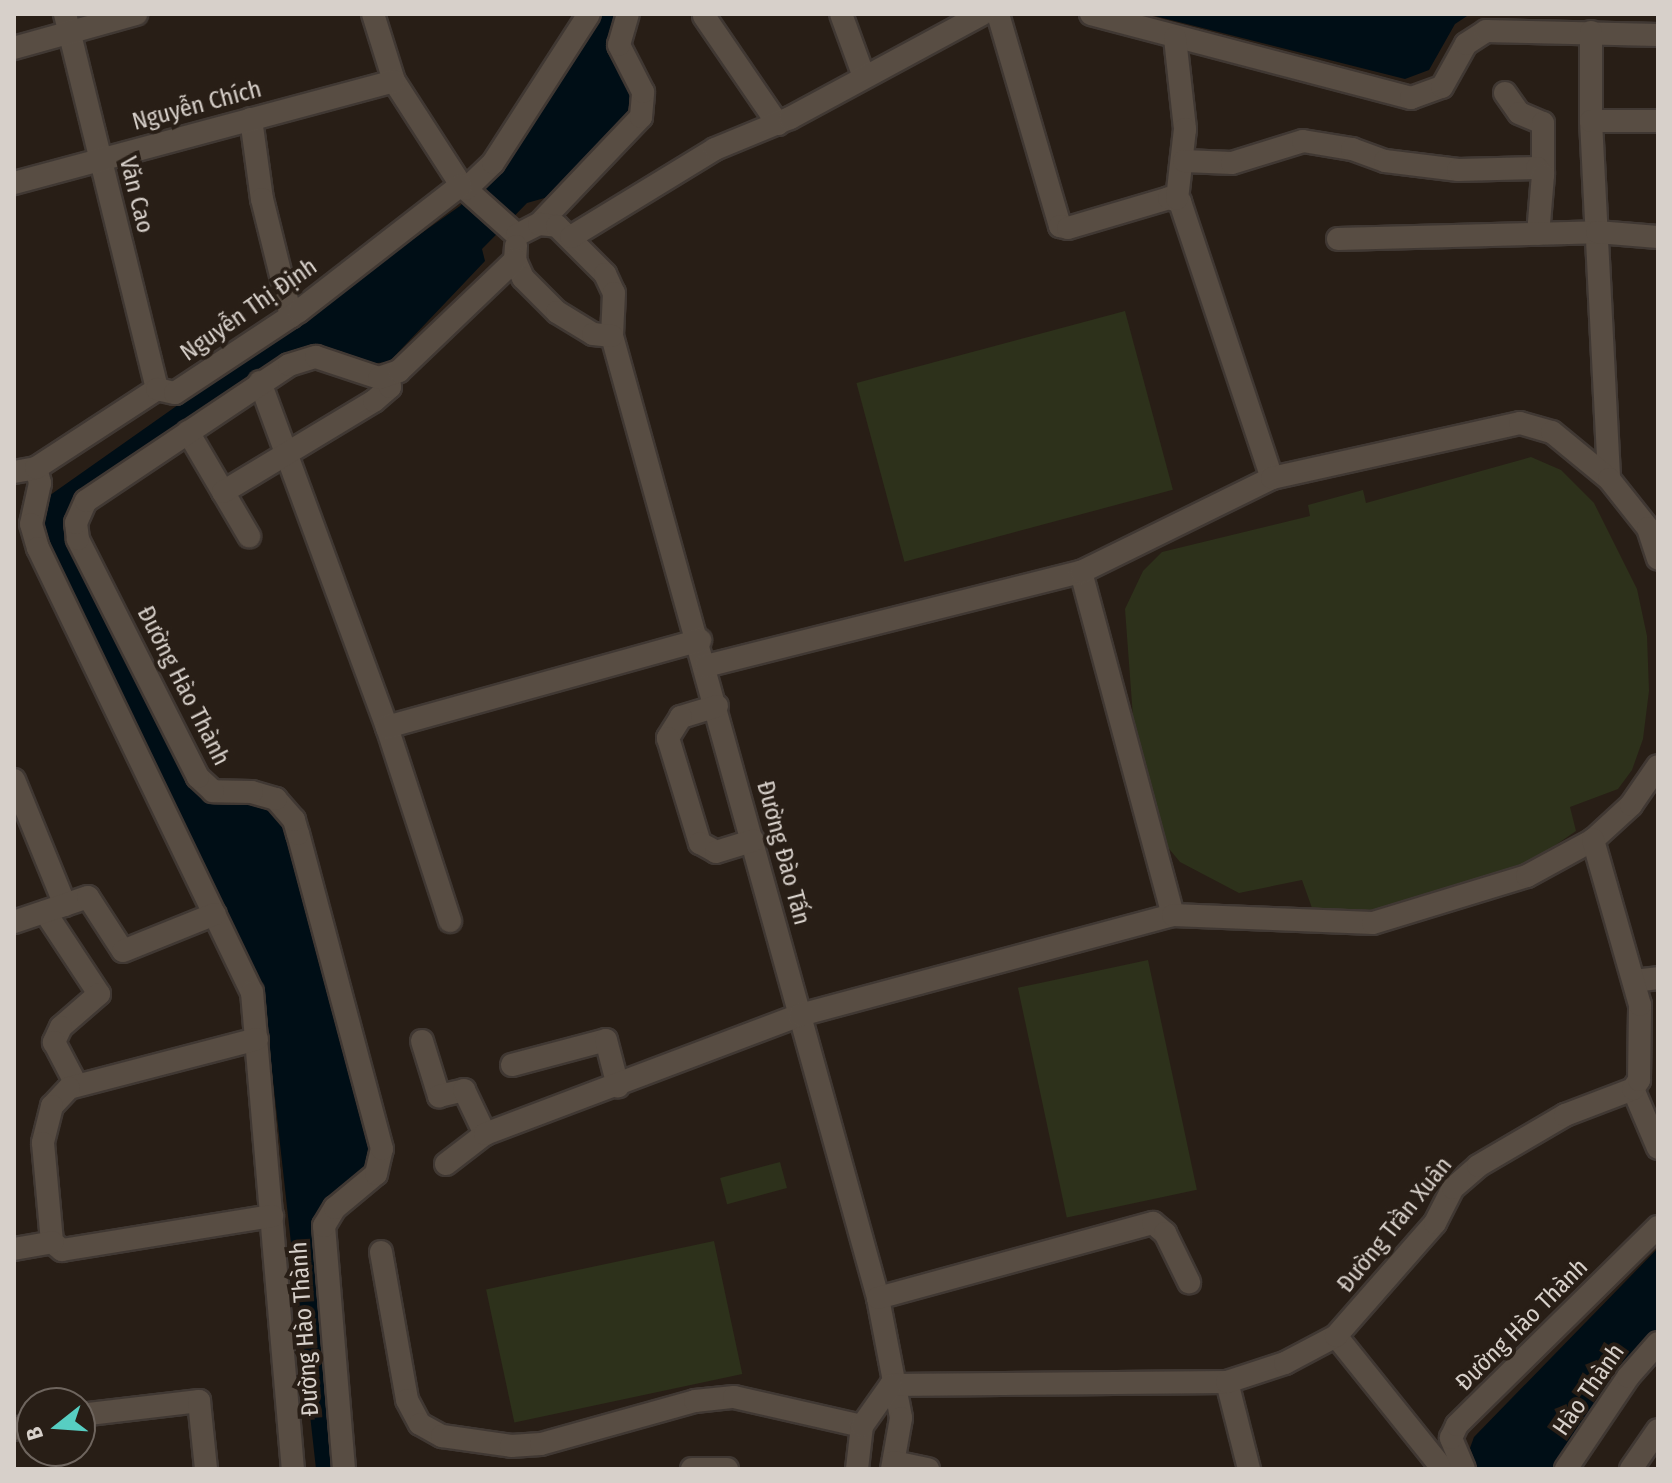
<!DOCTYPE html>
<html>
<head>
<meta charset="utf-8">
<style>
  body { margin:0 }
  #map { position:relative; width:1672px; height:1483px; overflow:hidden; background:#281e16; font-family:"Fira Sans Condensed",sans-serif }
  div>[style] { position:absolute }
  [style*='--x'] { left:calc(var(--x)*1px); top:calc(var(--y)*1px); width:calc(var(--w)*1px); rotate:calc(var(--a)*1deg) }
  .green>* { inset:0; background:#2d311b; transform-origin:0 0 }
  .water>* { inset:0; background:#000e16 }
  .roads { filter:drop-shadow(2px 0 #403833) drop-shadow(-2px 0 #403833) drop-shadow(0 2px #403833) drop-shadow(0 -2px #403833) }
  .minor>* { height:22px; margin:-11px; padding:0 11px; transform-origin:11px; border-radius:11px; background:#584d43 }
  span { translate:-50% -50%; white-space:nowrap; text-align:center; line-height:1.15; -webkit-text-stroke:8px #281e16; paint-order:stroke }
  .street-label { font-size:24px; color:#d7d0ca }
  .frame { position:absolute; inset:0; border:16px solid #d7d0ca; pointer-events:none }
  .north { position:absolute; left:16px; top:1387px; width:80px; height:80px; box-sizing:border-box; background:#281e16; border:2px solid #6e655e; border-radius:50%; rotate:253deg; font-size:22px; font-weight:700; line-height:32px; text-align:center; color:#d7d0ca }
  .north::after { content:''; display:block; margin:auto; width:28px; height:36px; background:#57cec2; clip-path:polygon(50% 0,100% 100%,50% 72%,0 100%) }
</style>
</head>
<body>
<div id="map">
  <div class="green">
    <div style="left:1125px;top:311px;width:185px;height:278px;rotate:75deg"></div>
    <div style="clip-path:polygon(1531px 457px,1561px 470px,1594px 503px,1637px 589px,1647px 636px,1649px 691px,1643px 739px,1632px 770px,1618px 789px,1570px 807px,1576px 831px,1522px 868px,1372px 911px,1339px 915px,1312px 908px,1302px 880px,1239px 893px,1180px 862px,1165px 844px,1134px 731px,1125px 609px,1143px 571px,1162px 552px,1310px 516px,1308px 505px,1363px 490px,1366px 503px)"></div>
    <div style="left:1148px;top:960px;width:235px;height:133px;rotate:78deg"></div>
    <div style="left:780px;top:1162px;width:27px;height:62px;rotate:75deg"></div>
    <div style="left:714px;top:1241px;width:136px;height:233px;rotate:78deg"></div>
  </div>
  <div class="water">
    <div style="clip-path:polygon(597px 14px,615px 14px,607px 52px,632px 95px,626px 120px,555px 195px,527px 203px,482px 249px,485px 261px,389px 362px,364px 364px,341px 351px,317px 347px,283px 354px,80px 497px,72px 509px,189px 782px,200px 797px,259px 803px,280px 817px,373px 1144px,371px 1169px,330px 1201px,336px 1469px,316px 1469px,263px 990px,40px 523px,46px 498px,460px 206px,493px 170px)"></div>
    <div style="clip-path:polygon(1147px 14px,1470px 14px,1455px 24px,1429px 70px,1405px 79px)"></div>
    <div style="clip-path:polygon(1658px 1248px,1658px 1338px,1560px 1469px,1478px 1469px,1470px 1448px,1474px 1437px)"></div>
  </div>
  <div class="roads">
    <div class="minor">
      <div style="--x:65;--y:14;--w:386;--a:76.2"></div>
      <div style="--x:373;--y:14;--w:70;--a:72.6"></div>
      <div style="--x:394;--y:81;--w:124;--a:57.2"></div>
      <div style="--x:461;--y:185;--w:75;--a:41.8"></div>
      <div style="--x:841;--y:14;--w:67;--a:69.9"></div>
      <div style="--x:998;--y:14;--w:221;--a:73.7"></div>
      <div style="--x:1060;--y:226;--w:8;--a:14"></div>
      <div style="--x:1068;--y:228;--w:105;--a:-16.5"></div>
      <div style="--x:1169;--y:198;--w:12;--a:20"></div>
      <div style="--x:1180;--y:202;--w:291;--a:71.6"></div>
      <div style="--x:1091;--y:14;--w:331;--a:14.7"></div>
      <div style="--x:1411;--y:98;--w:33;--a:-20"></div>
      <div style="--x:1442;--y:87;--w:49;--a:-60.8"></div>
      <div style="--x:1466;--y:44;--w:24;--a:-33"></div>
      <div style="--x:1486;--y:31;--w:172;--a:1.3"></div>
      <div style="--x:704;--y:16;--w:131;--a:55.6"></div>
      <div style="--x:1591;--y:32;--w:89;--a:90"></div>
      <div style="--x:1591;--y:121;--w:358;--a:87.1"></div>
      <div style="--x:1175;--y:38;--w:92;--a:83.7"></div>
      <div style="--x:1185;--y:129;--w:70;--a:96.5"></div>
      <div style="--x:14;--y:48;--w:127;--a:-15.6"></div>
      <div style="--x:1505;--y:93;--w:24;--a:55"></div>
      <div style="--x:1519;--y:113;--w:26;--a:23"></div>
      <div style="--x:1543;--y:123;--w:52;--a:90"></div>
      <div style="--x:251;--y:119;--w:81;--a:82.2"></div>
      <div style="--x:262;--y:199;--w:121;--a:76.1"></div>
      <div style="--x:1591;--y:121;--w:67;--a:0"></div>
      <div style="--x:1184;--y:161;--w:48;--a:2.4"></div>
      <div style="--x:1232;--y:163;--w:74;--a:-17.2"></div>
      <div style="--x:1303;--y:141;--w:50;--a:9.3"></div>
      <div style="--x:1352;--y:149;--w:35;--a:20"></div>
      <div style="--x:1385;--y:161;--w:74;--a:7"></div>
      <div style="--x:1458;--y:170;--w:79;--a:-1.5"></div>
      <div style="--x:1537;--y:168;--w:9;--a:49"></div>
      <div style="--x:1543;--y:175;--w:59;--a:94.8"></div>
      <div style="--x:14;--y:183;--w:393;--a:-15"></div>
      <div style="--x:466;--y:189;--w:37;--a:-44"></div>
      <div style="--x:493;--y:163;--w:177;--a:-57.2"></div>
      <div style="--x:539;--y:224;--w:148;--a:-46.4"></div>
      <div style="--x:641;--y:117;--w:25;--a:-85"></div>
      <div style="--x:643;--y:92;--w:53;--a:-117.1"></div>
      <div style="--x:619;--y:45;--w:32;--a:-74"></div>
      <div style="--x:517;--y:235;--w:25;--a:-27"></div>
      <div style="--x:539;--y:224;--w:18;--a:6"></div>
      <div style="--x:557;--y:226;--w:68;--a:45"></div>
      <div style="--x:605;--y:274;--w:21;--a:65"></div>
      <div style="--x:614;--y:293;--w:43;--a:92.7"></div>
      <div style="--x:612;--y:336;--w:998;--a:74.54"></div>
      <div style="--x:878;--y:1298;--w:122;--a:79.1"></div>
      <div style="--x:901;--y:1418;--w:52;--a:100"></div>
      <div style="--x:571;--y:237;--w:169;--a:-31.4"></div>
      <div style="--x:715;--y:149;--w:81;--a:-22.5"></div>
      <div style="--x:790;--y:118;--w:218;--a:-28.4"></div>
      <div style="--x:1338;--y:239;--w:259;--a:-1.5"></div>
      <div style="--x:1597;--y:232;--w:61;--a:4.7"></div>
      <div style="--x:516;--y:246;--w:14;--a:94"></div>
      <div style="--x:515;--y:260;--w:20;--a:66"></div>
      <div style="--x:523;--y:278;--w:48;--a:45"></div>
      <div style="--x:557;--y:312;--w:42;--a:31.4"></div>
      <div style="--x:593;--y:334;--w:19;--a:6"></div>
      <div style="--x:260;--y:382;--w:368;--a:69.8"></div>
      <div style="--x:387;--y:727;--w:204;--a:72"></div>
      <div style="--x:188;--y:432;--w:121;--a:59.6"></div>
      <div style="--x:36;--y:468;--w:16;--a:75"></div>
      <div style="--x:40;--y:483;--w:42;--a:102.4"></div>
      <div style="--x:31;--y:524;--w:25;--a:74"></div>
      <div style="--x:38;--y:548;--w:493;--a:64.3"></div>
      <div style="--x:252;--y:992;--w:479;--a:85.1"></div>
      <div style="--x:14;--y:472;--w:22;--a:-10"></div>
      <div style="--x:36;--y:468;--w:145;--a:-33.1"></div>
      <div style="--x:157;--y:389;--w:18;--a:13"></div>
      <div style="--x:175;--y:393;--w:149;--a:-33.5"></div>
      <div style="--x:299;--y:311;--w:205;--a:-37.9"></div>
      <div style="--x:223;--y:492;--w:176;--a:-31.1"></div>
      <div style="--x:374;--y:401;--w:21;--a:-41"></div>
      <div style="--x:390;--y:387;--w:10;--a:-96"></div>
      <div style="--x:1081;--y:572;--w:355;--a:75"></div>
      <div style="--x:706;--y:666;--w:387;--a:-14.1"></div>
      <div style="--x:1081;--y:572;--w:213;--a:-26.2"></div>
      <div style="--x:1272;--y:478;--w:254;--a:-12.5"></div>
      <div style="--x:1520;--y:423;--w:33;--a:16"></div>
      <div style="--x:1552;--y:432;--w:74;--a:39.5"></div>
      <div style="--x:1609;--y:479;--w:63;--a:51.5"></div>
      <div style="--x:1648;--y:528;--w:32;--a:72"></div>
      <div style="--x:717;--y:706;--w:38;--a:163"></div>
      <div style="--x:681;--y:717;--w:25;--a:122"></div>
      <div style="--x:668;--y:738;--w:110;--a:73.1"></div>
      <div style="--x:700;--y:843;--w:18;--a:29"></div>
      <div style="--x:716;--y:852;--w:39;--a:-17"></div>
      <div style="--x:387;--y:727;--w:325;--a:-15.5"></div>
      <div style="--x:14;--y:780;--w:135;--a:67.8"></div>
      <div style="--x:45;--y:912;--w:98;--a:56.6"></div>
      <div style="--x:99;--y:994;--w:50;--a:139"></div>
      <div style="--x:61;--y:1027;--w:17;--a:115"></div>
      <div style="--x:54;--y:1042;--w:47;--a:62.4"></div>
      <div style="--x:14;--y:922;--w:78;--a:-18.7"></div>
      <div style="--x:88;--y:897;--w:64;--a:57.1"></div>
      <div style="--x:123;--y:951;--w:99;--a:-21.9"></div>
      <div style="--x:1634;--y:981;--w:24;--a:-7"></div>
      <div style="--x:257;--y:1039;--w:194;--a:165.4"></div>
      <div style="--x:69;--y:1088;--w:25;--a:133"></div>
      <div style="--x:52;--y:1106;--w:38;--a:104"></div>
      <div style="--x:43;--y:1143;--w:99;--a:84.8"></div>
      <div style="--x:52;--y:1242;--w:13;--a:39"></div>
      <div style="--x:62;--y:1250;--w:213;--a:-9.2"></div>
      <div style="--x:422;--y:1041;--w:58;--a:72.8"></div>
      <div style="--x:439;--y:1096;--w:26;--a:-13"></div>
      <div style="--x:464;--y:1090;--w:49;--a:64.5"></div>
      <div style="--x:512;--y:1065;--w:97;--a:-14.9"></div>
      <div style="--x:606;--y:1040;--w:48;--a:75.4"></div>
      <div style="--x:1633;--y:1089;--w:64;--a:67"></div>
      <div style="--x:446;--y:1164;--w:49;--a:-37.6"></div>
      <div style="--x:485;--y:1134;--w:337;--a:-20.7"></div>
      <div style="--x:800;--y:1015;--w:386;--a:-15"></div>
      <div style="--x:1173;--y:915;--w:200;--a:2.3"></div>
      <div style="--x:1373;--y:923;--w:161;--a:-17"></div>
      <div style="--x:1527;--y:876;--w:75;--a:-28.6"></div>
      <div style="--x:1593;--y:840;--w:52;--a:-42.6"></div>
      <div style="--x:1631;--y:805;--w:47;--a:-55.3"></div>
      <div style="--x:14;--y:1249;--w:39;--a:-10"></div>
      <div style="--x:381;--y:1252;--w:150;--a:80"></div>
      <div style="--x:407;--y:1400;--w:27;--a:62"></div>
      <div style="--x:420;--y:1424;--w:25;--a:29"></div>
      <div style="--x:442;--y:1436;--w:70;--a:8.2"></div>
      <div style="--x:511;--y:1446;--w:30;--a:-4"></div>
      <div style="--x:541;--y:1444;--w:160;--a:-15.6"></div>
      <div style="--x:695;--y:1401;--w:39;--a:-6"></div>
      <div style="--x:734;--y:1397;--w:131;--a:12.8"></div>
      <div style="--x:878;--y:1298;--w:285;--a:-15.3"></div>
      <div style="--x:1153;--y:1223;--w:16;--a:40"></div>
      <div style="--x:1165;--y:1233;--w:55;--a:63.9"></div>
      <div style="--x:1336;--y:1336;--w:171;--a:51.2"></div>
      <div style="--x:1227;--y:1382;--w:90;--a:75.8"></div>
      <div style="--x:891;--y:1385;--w:336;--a:-0.5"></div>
      <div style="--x:1227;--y:1382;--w:61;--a:-18.1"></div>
      <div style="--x:1285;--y:1363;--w:58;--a:-27.9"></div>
      <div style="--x:1336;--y:1336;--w:150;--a:-48.8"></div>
      <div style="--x:1435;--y:1223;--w:39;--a:-63"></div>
      <div style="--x:1453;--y:1188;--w:33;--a:-41"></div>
      <div style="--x:1478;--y:1166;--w:101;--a:-30.4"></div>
      <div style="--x:1565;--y:1115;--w:73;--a:-20.9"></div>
      <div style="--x:1633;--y:1089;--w:11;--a:-56"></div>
      <div style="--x:1639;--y:1080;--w:75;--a:-89.2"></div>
      <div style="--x:1640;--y:1005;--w:172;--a:-105.9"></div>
      <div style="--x:80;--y:1415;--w:120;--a:-6.7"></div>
      <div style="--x:199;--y:1401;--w:68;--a:84.1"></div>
      <div style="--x:14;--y:1429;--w:18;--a:-13"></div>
      <div style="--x:894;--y:1462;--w:35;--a:12"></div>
      <div style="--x:344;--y:1469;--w:244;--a:-94.7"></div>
      <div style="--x:324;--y:1226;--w:21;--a:-59"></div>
      <div style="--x:335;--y:1208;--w:53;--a:-39.7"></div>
      <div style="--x:376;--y:1174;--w:26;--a:-77"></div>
      <div style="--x:382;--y:1149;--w:326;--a:-104.9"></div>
      <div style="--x:298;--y:834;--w:15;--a:-106"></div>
      <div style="--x:294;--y:820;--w:28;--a:-131"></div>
      <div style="--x:276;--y:799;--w:25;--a:-164"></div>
      <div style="--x:252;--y:792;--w:39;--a:-179"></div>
      <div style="--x:213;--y:791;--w:21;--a:-137"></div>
      <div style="--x:198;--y:777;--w:267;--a:-116.8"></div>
      <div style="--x:78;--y:539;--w:16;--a:-97"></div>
      <div style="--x:76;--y:523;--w:24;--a:-66"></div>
      <div style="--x:86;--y:501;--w:244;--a:-33.8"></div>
      <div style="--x:289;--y:365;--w:28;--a:-17"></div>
      <div style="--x:316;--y:357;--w:66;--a:18.4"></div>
      <div style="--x:379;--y:378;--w:21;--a:-19"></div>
      <div style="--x:399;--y:371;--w:161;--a:-43.7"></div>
      <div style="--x:692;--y:1469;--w:35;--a:0"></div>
      <div style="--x:857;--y:1469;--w:43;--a:-83.4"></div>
      <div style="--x:862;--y:1426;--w:50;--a:-54.7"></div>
      <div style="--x:1464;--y:1469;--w:34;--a:-113"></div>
      <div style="--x:1451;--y:1438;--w:14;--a:-65"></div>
      <div style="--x:1457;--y:1425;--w:282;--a:-44.6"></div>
      <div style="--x:1566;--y:1469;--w:111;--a:-56"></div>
      <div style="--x:1628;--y:1377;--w:45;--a:-48.6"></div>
      <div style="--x:1631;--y:1469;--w:47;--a:-55.3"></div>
    </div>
  </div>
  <div class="street-label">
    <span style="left:197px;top:106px;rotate:-15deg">Nguyễn Chích</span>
    <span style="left:136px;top:195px;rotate:76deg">Văn Cao</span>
    <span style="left:249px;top:310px;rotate:-35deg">Nguyễn Thị Định</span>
    <span style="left:183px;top:686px;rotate:63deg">Đường Hào Thành</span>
    <span style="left:783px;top:853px;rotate:75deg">Đường Đào Tấn</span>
    <span style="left:1395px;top:1225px;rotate:-51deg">Đường Trần Xuân</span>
    <span style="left:1522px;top:1325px;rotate:-45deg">Đường Hào Thành</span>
    <span style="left:305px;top:1329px;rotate:-94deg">Đường Hào Thành</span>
    <span style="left:1589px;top:1390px;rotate:-55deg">Hào Thành</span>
  </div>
  <div class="frame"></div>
  <div class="north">B</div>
</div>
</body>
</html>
